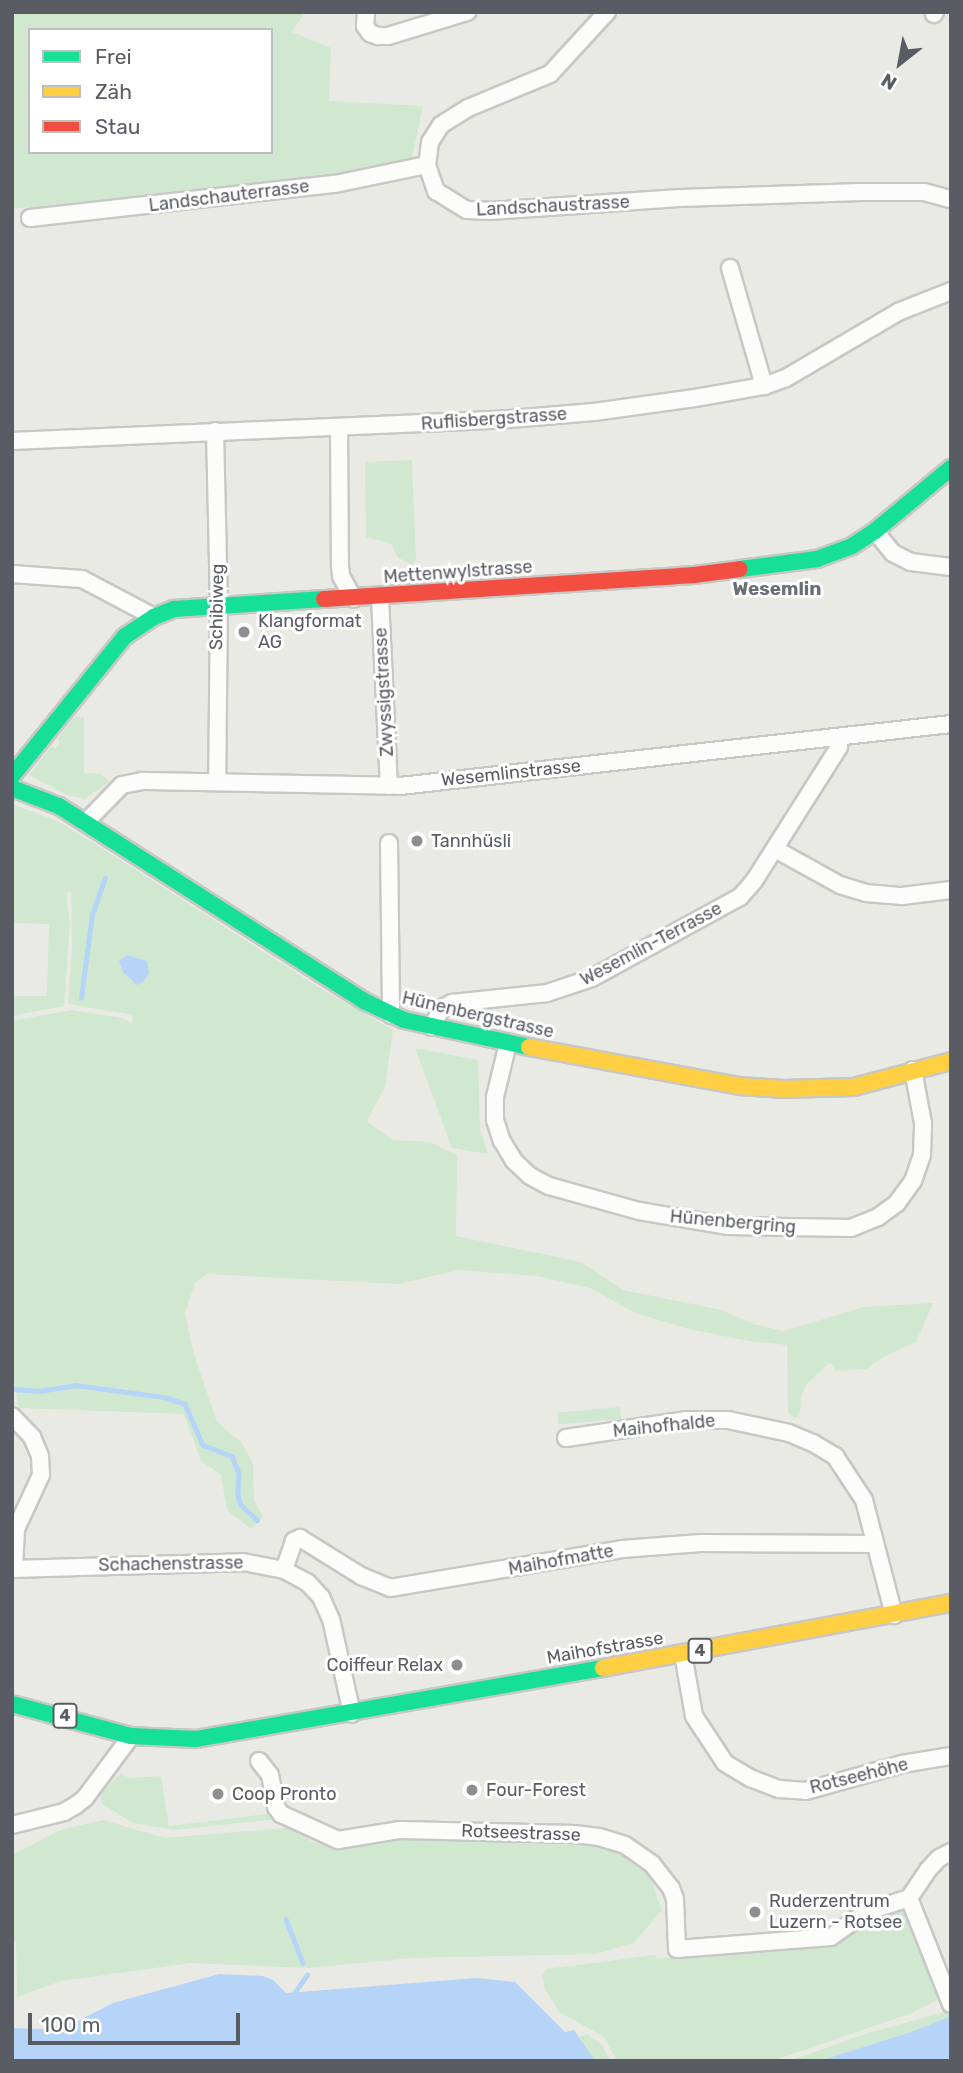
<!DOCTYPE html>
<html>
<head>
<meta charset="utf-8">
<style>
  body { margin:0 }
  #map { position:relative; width:963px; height:2073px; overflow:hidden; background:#eaeae4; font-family:Rubik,sans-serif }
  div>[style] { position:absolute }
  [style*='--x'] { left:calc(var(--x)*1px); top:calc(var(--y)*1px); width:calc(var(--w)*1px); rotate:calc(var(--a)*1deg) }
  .green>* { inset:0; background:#d0e8d0; transform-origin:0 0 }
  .water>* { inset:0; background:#b6d4f7 }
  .stream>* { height:4.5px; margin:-2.25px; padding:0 2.25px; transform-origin:2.25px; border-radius:2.25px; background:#b6d4f7 }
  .roads { filter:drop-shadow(2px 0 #c7c8c6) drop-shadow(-2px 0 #c7c8c6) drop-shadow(0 2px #c7c8c6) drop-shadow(0 -2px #c7c8c6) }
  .street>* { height:16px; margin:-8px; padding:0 8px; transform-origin:8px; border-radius:8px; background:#fcfcfb }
  .fast>* { height:16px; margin:-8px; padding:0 8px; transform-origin:8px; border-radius:8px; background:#16e098 }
  .slow>* { height:16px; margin:-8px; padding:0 8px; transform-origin:8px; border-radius:8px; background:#ffcf43 }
  .jam>* { height:16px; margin:-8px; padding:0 8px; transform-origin:8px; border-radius:8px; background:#f24e42 }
  .dots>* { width:19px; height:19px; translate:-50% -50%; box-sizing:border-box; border:4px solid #fff; border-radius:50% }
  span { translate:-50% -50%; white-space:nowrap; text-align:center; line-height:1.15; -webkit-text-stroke:6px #fff; paint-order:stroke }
  .shield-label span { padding:2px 5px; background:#fff; border:2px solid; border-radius:5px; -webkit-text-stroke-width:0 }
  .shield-label { font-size:16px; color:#595c63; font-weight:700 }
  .street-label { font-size:18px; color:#595c63 }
  .poi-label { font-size:18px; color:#595c63 }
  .left { translate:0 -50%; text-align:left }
  .right { translate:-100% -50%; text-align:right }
  .neighbourhood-label { font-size:19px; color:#6a6e75; font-weight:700 }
  .frame { position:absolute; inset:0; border:14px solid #595c63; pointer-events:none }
  .legend { position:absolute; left:28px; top:28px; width:245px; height:126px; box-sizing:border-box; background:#fff; border:2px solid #bdbec1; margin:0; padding:9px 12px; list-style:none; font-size:21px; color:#595c63 }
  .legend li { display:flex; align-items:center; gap:14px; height:35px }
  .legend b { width:35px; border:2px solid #bdbec1 }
  .north { position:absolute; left:865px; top:28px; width:70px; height:70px; -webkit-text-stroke:5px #fff; paint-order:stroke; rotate:211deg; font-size:19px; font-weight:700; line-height:28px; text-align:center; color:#595c63 }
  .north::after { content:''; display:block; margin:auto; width:24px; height:32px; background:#595c63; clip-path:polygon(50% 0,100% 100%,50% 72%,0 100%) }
  .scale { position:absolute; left:28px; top:2013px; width:212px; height:32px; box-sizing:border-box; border:4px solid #595c63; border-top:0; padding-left:9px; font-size:21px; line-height:24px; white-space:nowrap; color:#595c63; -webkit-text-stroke:5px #fff; paint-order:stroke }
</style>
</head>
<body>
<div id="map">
  <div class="green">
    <div style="clip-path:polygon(evenodd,12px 12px,305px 12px,292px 32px,331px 48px,329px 101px,423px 106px,411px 163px,341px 175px,12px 209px,12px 12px,30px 30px,271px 30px,271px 152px,30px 152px,30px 30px)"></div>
    <div style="clip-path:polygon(412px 460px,416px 559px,412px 565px,397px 557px,392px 544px,366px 537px,365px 462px)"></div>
    <div style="clip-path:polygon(75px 716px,84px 717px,84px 773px,101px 774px,110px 781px,85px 799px,67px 795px,29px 775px,51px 746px,55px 749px,60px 742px,57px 739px)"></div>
    <div style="clip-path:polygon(12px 804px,57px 821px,105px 850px,320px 988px,393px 1030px,385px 1087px,367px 1121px,392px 1140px,430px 1142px,457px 1155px,456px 1236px,581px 1262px,623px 1290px,722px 1310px,753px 1324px,783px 1331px,864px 1307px,933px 1303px,916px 1342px,885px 1356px,866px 1369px,836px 1371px,831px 1363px,828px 1364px,806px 1385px,801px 1397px,800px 1414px,795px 1419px,788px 1412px,787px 1345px,748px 1341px,689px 1329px,635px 1313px,590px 1288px,537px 1276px,459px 1270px,398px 1284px,207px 1274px,195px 1283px,185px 1313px,193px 1351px,217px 1422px,241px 1442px,253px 1463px,254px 1500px,263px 1517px,251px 1529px,227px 1510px,221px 1475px,201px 1461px,184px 1414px,19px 1408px,12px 1373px,12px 1021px,71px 1010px,122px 1018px,132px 1023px,133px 1015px,68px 1004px,72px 945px,71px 891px,66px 893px,70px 924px,64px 1006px,12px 1016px,12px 996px,47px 996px,49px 924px,12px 923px)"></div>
    <div style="clip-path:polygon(493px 1008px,491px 1025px,451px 1014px,452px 1012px)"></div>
    <div style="clip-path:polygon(415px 1048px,478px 1060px,480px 1129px,488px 1154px,452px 1148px)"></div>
    <div style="left:620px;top:1407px;width:12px;height:63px;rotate:85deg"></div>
    <div style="clip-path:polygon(120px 1774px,130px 1778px,161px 1776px,169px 1826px,275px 1813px,276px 1819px,175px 1830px,133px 1823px,102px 1804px,100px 1794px)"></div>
    <div style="clip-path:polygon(103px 1820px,165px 1838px,286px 1828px,315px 1843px,340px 1844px,402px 1834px,540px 1836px,610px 1846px,635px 1860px,651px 1880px,662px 1910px,634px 1943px,595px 1954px,412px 1958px,308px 1968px,191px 1963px,61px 1981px,17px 1997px,16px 1942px,12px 1938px,12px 1855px,60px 1830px)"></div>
    <div style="clip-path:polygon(903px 1905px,938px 1987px,937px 2000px,909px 2014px,772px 2061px,617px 2061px,604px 2037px,559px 2012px,545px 1989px,542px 1976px,546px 1969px,655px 1955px,657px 1958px,798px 1949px,822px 1943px,883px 1909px)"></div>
    <div style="clip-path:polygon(951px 2010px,951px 2016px,911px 2032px,819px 2061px,789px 2061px,865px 2034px)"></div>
    <div style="clip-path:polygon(587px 2034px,602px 2045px,611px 2061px,595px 2061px,584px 2048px,578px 2038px)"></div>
  </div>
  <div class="water">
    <div style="clip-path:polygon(127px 955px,147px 961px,149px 973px,144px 981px,137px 985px,123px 972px,119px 961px)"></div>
    <div style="clip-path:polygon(219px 1974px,263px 1976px,273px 1980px,286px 1993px,477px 1978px,515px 1982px,565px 2032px,574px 2030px,595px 2061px,12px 2061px,12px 2028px,41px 2029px,78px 2021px,113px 2003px)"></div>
    <div style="clip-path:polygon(951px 2016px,951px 2061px,819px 2061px,911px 2032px)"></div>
  </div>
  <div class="stream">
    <div style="--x:81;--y:998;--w:84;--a:-82.5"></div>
    <div style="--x:92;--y:915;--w:39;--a:-71"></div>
    <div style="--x:12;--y:1389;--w:27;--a:4"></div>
    <div style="--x:39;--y:1391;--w:36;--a:-9"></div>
    <div style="--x:75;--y:1385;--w:90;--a:7.7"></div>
    <div style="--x:164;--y:1397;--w:22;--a:18"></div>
    <div style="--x:185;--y:1404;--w:45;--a:66.3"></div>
    <div style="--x:203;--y:1445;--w:31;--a:21"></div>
    <div style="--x:232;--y:1456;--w:18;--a:68"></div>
    <div style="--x:239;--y:1473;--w:22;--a:93"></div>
    <div style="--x:238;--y:1495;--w:10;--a:73"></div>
    <div style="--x:241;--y:1505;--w:22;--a:43"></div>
    <div style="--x:286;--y:1919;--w:47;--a:68.9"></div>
    <div style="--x:295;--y:1992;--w:21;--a:-55"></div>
  </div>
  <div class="roads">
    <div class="street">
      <div style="--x:366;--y:12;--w:14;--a:94"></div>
      <div style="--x:365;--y:26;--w:9;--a:54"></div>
      <div style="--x:370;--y:33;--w:9;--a:21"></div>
      <div style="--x:378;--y:36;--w:10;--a:0"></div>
      <div style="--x:388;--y:36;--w:83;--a:-16.9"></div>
      <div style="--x:607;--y:12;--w:84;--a:132.6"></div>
      <div style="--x:550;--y:74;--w:89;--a:157.5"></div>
      <div style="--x:468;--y:108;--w:32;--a:148"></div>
      <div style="--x:441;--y:125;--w:20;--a:123"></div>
      <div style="--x:430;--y:142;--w:23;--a:97"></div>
      <div style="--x:427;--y:165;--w:28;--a:71"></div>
      <div style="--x:436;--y:191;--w:36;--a:32"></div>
      <div style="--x:467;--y:210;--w:23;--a:2"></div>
      <div style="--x:490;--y:211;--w:190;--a:-3.9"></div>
      <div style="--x:680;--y:198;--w:181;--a:-1.9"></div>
      <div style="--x:861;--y:192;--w:63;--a:0"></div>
      <div style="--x:924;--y:192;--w:28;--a:15"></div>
      <div style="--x:934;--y:14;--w:2;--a:-63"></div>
      <div style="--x:30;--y:218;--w:307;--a:-6.4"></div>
      <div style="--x:335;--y:184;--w:94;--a:-11.7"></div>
      <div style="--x:730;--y:268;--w:123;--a:73.9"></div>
      <div style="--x:339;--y:428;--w:138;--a:89.6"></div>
      <div style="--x:340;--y:566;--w:10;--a:84"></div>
      <div style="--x:341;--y:576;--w:26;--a:61"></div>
      <div style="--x:215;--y:431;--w:173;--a:88.7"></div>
      <div style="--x:219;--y:604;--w:178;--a:90.6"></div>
      <div style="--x:12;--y:441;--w:497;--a:-2.5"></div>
      <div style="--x:509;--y:419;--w:85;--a:-4.7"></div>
      <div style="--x:594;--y:412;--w:102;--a:-7.9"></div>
      <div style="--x:695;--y:398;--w:70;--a:-9.9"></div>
      <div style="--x:764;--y:386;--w:23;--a:-20"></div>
      <div style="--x:786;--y:378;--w:130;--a:-30.5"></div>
      <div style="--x:898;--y:312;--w:57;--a:-21.6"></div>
      <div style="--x:875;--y:531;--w:28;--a:51"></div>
      <div style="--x:893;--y:553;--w:20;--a:27"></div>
      <div style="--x:911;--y:562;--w:40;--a:7.1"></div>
      <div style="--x:12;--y:574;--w:70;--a:4.1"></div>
      <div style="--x:82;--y:579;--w:81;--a:27.8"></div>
      <div style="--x:380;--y:597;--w:189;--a:87.3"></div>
      <div style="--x:85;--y:823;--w:53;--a:-45.8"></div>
      <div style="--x:122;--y:785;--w:20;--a:-11"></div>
      <div style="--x:142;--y:781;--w:258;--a:1.1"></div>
      <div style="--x:400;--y:786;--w:554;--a:-6.42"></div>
      <div style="--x:389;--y:843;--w:172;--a:89.3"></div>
      <div style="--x:775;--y:849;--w:74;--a:29"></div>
      <div style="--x:840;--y:885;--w:27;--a:17"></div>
      <div style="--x:866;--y:893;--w:36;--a:5"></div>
      <div style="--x:902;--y:896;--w:49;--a:-7"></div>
      <div style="--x:432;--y:1027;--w:20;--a:-63"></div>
      <div style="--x:441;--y:1009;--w:13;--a:-29"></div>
      <div style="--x:452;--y:1003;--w:96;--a:-6"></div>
      <div style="--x:547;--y:993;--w:47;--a:-18.4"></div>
      <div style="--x:592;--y:978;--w:169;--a:-28.7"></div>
      <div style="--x:740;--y:897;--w:21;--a:-49"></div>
      <div style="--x:754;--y:881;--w:159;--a:-57.6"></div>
      <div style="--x:839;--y:747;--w:10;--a:-107"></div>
      <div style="--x:508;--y:1043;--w:56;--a:103.5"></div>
      <div style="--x:495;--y:1097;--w:23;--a:90"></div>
      <div style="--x:495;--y:1120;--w:22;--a:72"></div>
      <div style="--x:502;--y:1141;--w:23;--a:59"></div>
      <div style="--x:514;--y:1161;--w:22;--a:43"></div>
      <div style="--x:530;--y:1176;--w:21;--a:28"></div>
      <div style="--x:549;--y:1186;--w:93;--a:15.5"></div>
      <div style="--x:639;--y:1211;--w:91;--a:9.5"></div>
      <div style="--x:729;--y:1226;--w:122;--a:0.9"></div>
      <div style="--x:851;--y:1228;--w:29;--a:-22"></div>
      <div style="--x:878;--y:1217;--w:24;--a:-36"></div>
      <div style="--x:897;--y:1203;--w:27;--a:-54"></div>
      <div style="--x:913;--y:1181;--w:28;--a:-71"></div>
      <div style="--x:922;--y:1155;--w:32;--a:-88"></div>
      <div style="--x:923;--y:1123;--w:54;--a:-100.7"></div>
      <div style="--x:12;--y:1416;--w:29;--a:46"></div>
      <div style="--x:32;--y:1437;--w:21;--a:67"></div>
      <div style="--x:40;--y:1456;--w:19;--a:87"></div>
      <div style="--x:41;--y:1475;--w:60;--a:114.8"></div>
      <div style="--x:16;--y:1529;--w:40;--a:92.9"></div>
      <div style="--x:566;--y:1438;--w:121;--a:-8.5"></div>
      <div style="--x:686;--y:1420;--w:42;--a:0"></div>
      <div style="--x:728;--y:1420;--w:62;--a:12"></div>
      <div style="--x:789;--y:1433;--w:26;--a:23"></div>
      <div style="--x:813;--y:1443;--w:26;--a:31"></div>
      <div style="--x:835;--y:1456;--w:53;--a:56.6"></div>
      <div style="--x:864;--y:1500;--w:119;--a:75.4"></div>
      <div style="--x:12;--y:1569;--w:231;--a:-1.7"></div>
      <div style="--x:243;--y:1562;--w:42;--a:11"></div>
      <div style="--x:284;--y:1570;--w:26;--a:28"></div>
      <div style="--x:307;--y:1582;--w:21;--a:47"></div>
      <div style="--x:321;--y:1597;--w:24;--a:66"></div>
      <div style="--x:331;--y:1619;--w:97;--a:77.5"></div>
      <div style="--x:284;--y:1570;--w:31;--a:-71"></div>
      <div style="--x:294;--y:1541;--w:7;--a:-27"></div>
      <div style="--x:300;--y:1538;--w:72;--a:31.9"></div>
      <div style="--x:361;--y:1576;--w:31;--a:22"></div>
      <div style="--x:390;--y:1588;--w:235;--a:-9.5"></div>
      <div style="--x:622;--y:1549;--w:79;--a:-4.3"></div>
      <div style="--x:701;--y:1543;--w:173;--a:0.3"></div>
      <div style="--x:683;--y:1654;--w:63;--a:79.9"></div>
      <div style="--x:694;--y:1716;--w:56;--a:56.6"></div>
      <div style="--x:725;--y:1763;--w:29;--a:31"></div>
      <div style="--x:750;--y:1778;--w:31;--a:21"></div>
      <div style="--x:779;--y:1789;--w:27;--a:4"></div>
      <div style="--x:806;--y:1791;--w:100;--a:-15.7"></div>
      <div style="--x:902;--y:1764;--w:50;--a:-9.3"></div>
      <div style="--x:259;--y:1761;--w:18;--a:52"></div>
      <div style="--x:270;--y:1775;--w:33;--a:79"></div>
      <div style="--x:276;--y:1807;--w:9;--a:54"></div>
      <div style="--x:281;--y:1814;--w:63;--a:24.5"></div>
      <div style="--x:338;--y:1840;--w:63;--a:-9.2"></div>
      <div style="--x:400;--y:1830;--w:174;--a:1.3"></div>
      <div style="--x:574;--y:1834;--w:25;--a:7"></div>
      <div style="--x:599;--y:1837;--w:27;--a:17"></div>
      <div style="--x:625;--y:1845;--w:33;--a:35"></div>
      <div style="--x:652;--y:1864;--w:31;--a:52"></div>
      <div style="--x:671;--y:1888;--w:12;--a:70"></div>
      <div style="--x:675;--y:1899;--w:50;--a:87.7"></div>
      <div style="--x:677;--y:1949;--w:154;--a:-4.5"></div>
      <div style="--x:831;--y:1937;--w:43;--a:-35.5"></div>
      <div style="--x:866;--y:1912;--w:45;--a:-18"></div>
      <div style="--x:12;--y:1825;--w:54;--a:-14"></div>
      <div style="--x:64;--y:1812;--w:14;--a:-30"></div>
      <div style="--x:76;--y:1805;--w:11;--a:-38"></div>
      <div style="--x:85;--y:1798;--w:77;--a:-53.4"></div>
      <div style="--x:951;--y:1852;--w:13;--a:153"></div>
      <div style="--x:939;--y:1858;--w:16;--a:133"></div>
      <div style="--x:928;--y:1870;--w:34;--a:124"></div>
      <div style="--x:909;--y:1898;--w:114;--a:68.4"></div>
    </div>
    <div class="fast">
      <div style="--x:740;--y:569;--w:78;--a:-7.4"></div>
      <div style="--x:817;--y:559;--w:37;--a:-20"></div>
      <div style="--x:852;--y:546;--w:27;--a:-33"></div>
      <div style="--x:875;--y:531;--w:99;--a:-39.7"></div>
      <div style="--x:12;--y:776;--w:179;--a:-51.1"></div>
      <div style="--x:124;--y:637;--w:36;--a:-34"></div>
      <div style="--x:154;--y:617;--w:22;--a:-22"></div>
      <div style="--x:174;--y:609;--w:150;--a:-3.8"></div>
      <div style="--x:12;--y:788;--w:50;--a:21"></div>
      <div style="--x:59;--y:806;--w:362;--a:32.6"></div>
      <div style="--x:364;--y:1001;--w:44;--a:25.4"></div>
      <div style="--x:404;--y:1020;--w:128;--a:12.2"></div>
      <div style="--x:12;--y:1704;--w:123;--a:15.1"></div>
      <div style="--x:131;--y:1736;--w:65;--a:2.6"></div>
      <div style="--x:196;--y:1739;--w:413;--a:-9.9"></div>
    </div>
    <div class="slow">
      <div style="--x:529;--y:1047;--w:214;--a:10.5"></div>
      <div style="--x:739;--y:1086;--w:45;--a:3.8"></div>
      <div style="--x:784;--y:1089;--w:70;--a:-1.6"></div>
      <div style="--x:854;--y:1087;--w:100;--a:-15"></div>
      <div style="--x:603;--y:1668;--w:354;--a:-10.6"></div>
    </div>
    <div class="jam">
      <div style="--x:324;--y:599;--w:371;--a:-3.7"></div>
      <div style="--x:694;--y:575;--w:46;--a:-7.4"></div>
    </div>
  </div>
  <div class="dots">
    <div style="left:244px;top:632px;background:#8c8e90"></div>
    <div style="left:417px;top:841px;background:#8c8e90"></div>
    <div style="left:457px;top:1665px;background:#8c8e90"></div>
    <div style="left:472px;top:1790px;background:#8c8e90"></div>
    <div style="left:218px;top:1794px;background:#8c8e90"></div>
    <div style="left:755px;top:1912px;background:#8c8e90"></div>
  </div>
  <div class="shield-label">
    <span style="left:700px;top:1651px">4</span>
    <span style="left:65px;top:1716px">4</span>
  </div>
  <div class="street-label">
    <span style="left:229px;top:196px;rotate:-7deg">Landschauterrasse</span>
    <span style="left:553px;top:206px;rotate:-3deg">Landschaustrasse</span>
    <span style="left:494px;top:419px;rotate:-4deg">Ruflisbergstrasse</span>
    <span style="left:458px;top:572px;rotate:-4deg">Mettenwylstrasse</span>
    <span style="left:217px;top:607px;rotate:-89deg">Schibiweg</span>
    <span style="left:384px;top:692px;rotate:-93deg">Zwyssigstrasse</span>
    <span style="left:511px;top:773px;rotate:-6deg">Wesemlinstrasse</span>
    <span style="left:651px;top:944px;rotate:-28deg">Wesemlin-Terrasse</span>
    <span style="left:478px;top:1015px;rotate:13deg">Hünenbergstrasse</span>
    <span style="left:733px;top:1222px;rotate:5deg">Hünenbergring</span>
    <span style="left:664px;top:1426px;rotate:-6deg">Maihofhalde</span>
    <span style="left:561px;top:1560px;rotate:-10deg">Maihofmatte</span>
    <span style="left:171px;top:1564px;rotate:-1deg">Schachenstrasse</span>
    <span style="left:605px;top:1648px;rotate:-10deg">Maihofstrasse</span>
    <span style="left:859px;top:1776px;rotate:-14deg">Rotseehöhe</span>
    <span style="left:521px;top:1833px;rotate:2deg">Rotseestrasse</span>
  </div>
  <div class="poi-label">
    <span class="left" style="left:258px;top:632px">Klangformat<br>AG</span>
    <span class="left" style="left:431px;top:841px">Tannhüsli</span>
    <span class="right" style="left:443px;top:1665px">Coiffeur Relax</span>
    <span class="left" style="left:486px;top:1790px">Four-Forest</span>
    <span class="left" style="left:232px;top:1794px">Coop Pronto</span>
    <span class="left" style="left:769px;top:1912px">Ruderzentrum<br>Luzern - Rotsee</span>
  </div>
  <div class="neighbourhood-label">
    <span style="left:777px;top:589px">Wesemlin</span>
  </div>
  <div class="frame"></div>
  <ul class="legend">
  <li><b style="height:9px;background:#16e098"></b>Frei</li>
  <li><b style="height:9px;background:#ffcf43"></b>Zäh</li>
  <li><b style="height:9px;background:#f24e42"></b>Stau</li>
  </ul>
  <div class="north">N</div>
  <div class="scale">100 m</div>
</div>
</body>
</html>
